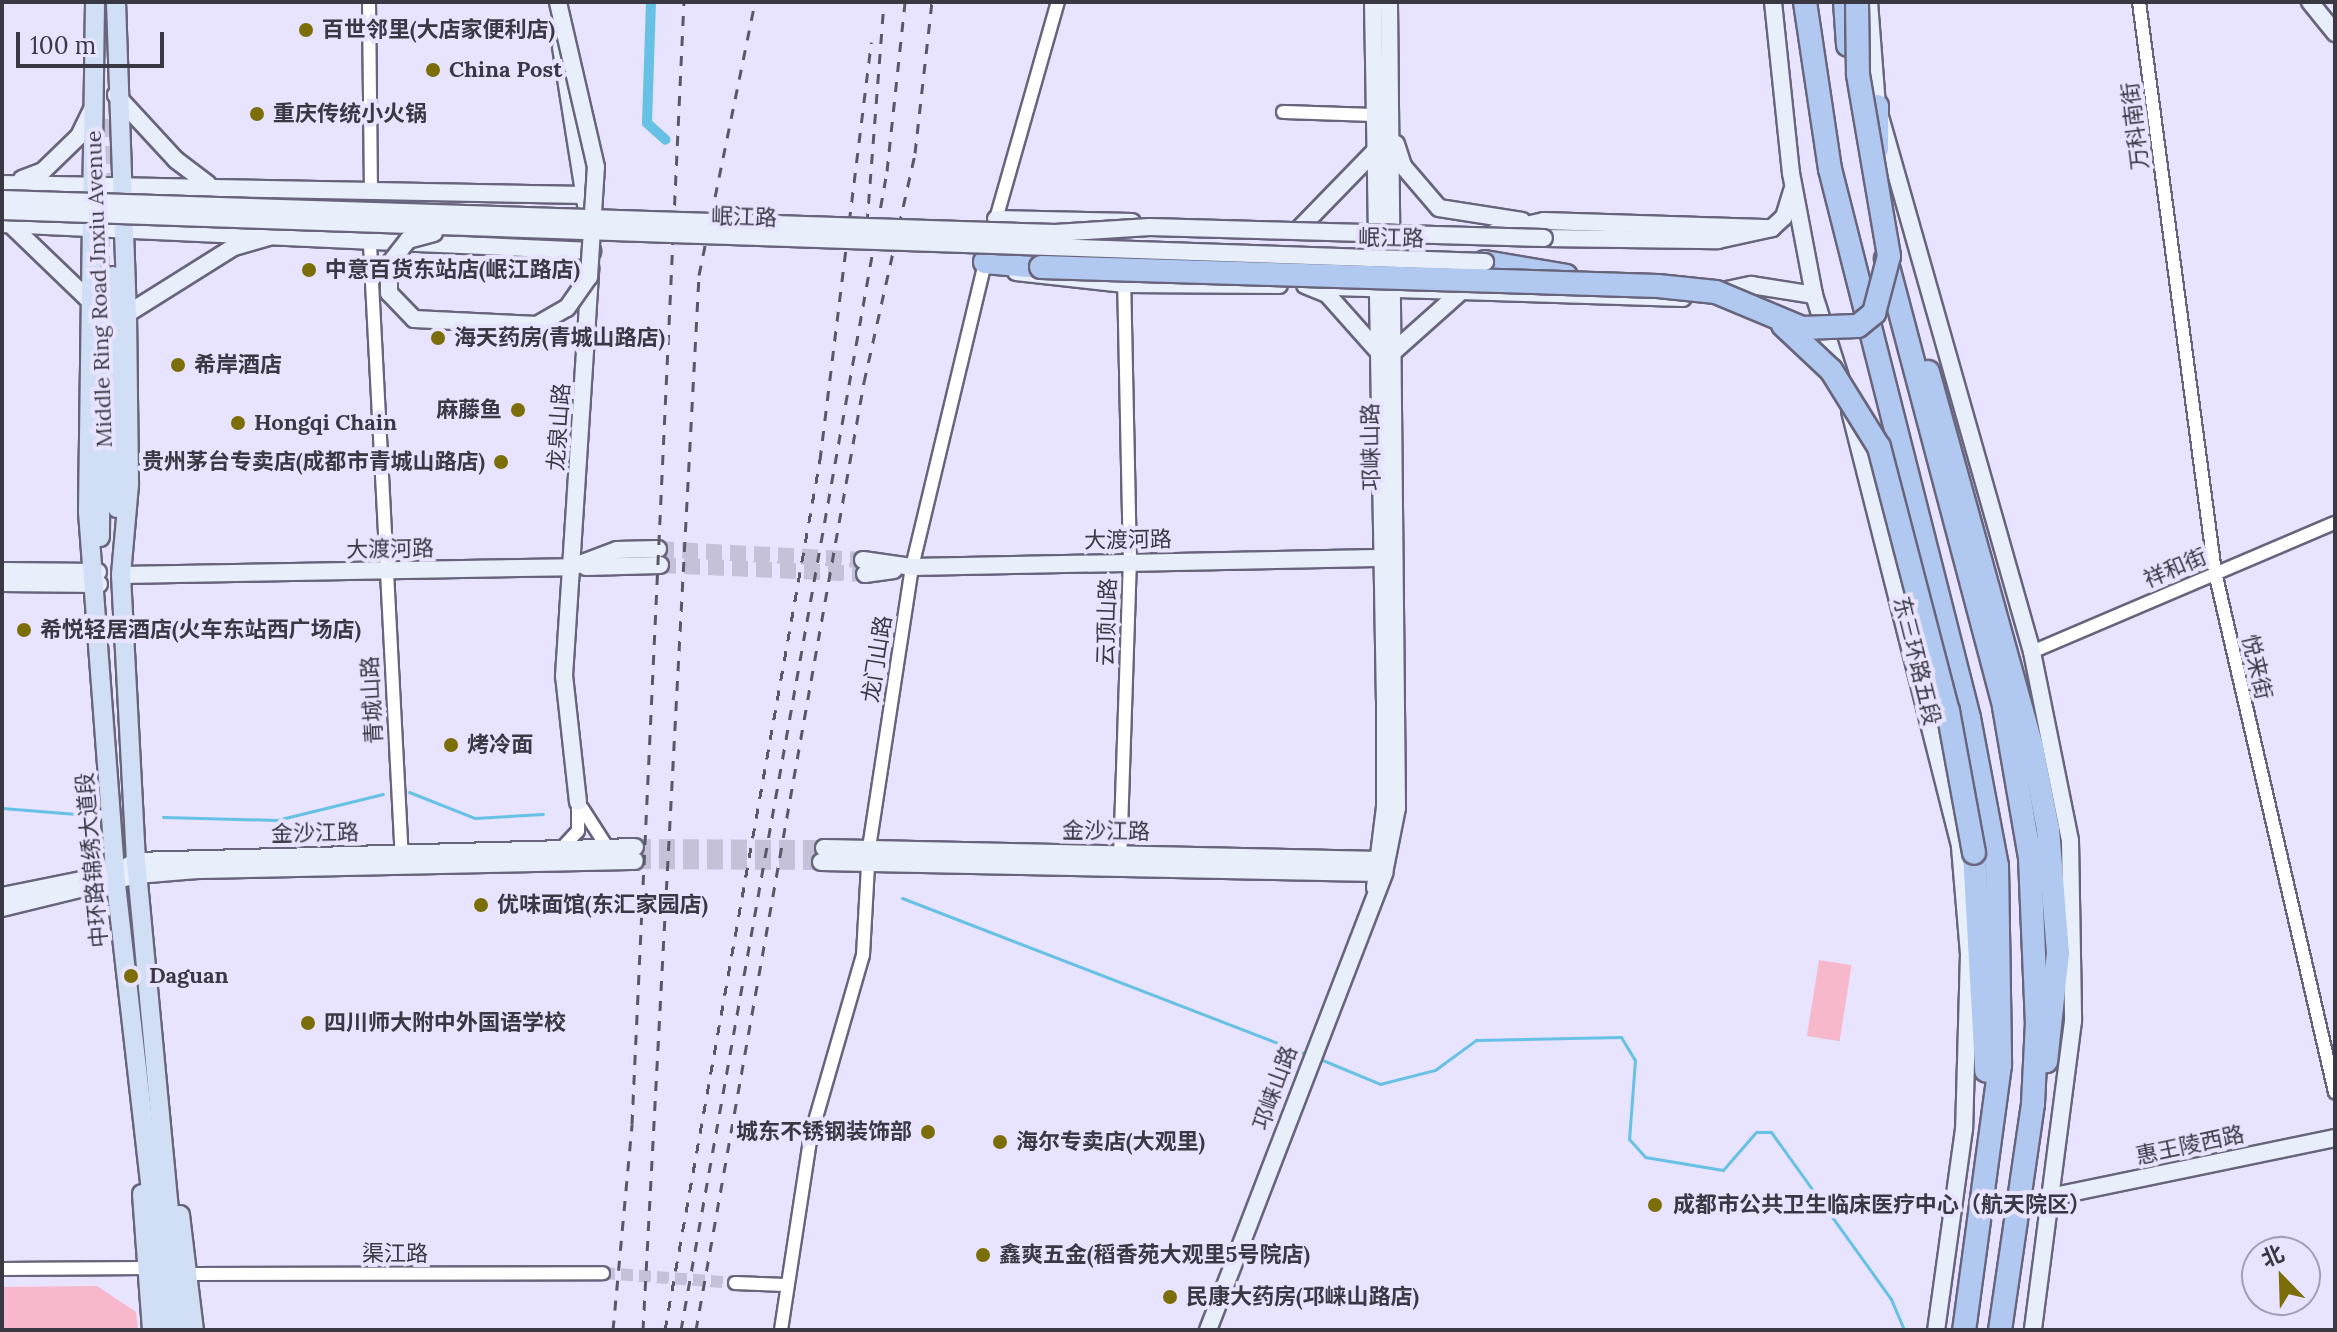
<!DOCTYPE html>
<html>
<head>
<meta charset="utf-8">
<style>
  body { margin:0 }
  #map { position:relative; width:2337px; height:1332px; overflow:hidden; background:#e8e3ff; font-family:Lora,"Noto Sans SC",serif }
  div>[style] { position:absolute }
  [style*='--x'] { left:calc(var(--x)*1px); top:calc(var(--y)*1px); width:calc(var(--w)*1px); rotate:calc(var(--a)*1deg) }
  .green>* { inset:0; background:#f6b8ca; transform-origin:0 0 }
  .stream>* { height:3px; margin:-1.5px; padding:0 1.5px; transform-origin:1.5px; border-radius:1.5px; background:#66c1e5 }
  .canal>* { height:10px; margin:-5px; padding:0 5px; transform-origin:5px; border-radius:5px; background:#66c1e5 }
  .street-tunnel>* { height:12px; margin-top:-6px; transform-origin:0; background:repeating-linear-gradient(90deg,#c5c1d9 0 12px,transparent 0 18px) }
  .secondary-tunnel>* { height:16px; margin-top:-8px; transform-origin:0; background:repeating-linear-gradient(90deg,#c5c1d9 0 16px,transparent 0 24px) }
  .primary-tunnel>* { height:18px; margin-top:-9px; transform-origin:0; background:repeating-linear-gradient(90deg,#c5c1d9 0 18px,transparent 0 27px) }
  .roads { filter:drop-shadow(2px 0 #68647c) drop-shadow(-2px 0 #68647c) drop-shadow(0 2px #68647c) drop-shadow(0 -2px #68647c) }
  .street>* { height:12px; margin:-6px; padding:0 6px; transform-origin:6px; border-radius:6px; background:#fff }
  .secondary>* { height:16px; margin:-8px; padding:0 8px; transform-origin:8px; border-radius:8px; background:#e8effa }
  .primary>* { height:18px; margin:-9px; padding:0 9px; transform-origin:9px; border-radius:9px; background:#d0dff6 }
  .highway>* { height:22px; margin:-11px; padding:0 11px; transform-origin:11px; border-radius:11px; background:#b1c9f0 }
  .rail>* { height:3px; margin-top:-1.5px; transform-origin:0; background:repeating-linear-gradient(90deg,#5b5866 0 10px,transparent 0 20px) }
  .bridges { filter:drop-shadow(2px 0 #68647c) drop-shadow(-2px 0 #68647c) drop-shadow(0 2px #68647c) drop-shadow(0 -2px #68647c) }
  .secondary-bridge>* { height:16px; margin:-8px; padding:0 8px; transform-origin:8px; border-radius:8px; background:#e8effa }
  .highway-bridge>* { height:22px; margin:-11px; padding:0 11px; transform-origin:11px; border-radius:11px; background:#b1c9f0 }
  .dots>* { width:22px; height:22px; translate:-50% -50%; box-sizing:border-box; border:4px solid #e8e3ff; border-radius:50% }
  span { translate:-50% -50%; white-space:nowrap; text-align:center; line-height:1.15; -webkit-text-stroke:8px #e8e3ff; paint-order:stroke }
  .poi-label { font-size:22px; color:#3a3843; font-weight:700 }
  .left { translate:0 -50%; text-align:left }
  .right { translate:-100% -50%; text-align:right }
  .street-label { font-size:22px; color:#3a3843 }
  .frame { position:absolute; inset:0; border:4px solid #3a3843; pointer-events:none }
  .north { position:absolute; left:2241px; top:1236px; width:80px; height:80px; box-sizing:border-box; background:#e8e3ff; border:2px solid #a29fb4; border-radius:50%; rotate:337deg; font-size:22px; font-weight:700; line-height:32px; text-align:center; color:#3a3843 }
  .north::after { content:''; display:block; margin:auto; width:28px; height:36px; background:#7b6d08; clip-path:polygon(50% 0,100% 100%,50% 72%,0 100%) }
  .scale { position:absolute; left:16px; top:32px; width:148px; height:36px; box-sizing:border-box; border:4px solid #3a3843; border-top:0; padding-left:10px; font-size:24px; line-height:28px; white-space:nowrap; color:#3a3843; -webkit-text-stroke:6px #e8e3ff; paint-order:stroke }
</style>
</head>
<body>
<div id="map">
  <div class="green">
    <div style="left:1819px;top:960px;width:33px;height:77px;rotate:9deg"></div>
    <div style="clip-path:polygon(97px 1286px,136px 1312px,138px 1330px,2px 1330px,2px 1287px)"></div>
  </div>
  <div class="stream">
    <div style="--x:409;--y:792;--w:71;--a:21.5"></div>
    <div style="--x:475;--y:818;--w:68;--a:-3.4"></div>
    <div style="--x:2;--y:808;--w:87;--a:4.6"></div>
    <div style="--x:163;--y:817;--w:114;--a:1.5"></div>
    <div style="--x:277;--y:820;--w:109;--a:-13.8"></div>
    <div style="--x:902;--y:898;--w:436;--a:21.1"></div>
    <div style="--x:1320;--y:1059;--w:65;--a:22.6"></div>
    <div style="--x:1380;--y:1084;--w:57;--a:-14.3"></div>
    <div style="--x:1435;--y:1070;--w:51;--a:-36.2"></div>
    <div style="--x:1476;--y:1040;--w:145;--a:-1.2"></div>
    <div style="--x:1621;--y:1037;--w:27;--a:59"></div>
    <div style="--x:1635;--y:1060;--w:79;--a:94.3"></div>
    <div style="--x:1629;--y:1139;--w:24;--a:48"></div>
    <div style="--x:1645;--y:1157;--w:79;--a:9.5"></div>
    <div style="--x:1723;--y:1170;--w:50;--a:-49"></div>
    <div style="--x:1756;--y:1132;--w:15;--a:0"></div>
    <div style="--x:1771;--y:1132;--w:206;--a:54.3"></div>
    <div style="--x:1891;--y:1299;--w:34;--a:67"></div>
  </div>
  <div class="canal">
    <div style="--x:651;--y:2;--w:121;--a:91.9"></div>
    <div style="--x:647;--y:123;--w:25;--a:42"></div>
  </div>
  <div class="street-tunnel">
    <div style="--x:603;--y:1273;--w:132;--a:4.3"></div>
  </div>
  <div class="secondary-tunnel">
    <div style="--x:658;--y:549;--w:205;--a:3.1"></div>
    <div style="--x:660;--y:565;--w:205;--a:2.5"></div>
    <div style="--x:635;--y:847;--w:189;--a:0.3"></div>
    <div style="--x:635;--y:861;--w:186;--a:0.3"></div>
  </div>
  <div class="primary-tunnel">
    <div style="--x:112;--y:119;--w:82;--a:90"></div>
    <div style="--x:101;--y:229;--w:47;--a:90"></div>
  </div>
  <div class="roads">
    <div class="street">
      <div style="--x:369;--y:2;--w:188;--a:89.4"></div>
      <div style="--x:2139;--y:2;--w:575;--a:82.41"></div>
      <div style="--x:2215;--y:572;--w:534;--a:77.01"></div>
      <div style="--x:1283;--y:112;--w:92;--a:1.9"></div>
      <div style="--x:994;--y:226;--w:233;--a:-74.1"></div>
      <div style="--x:370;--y:244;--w:617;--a:87.03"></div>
      <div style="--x:2032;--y:652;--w:329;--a:-23.1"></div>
      <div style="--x:582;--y:808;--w:46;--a:57.3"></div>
      <div style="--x:562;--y:848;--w:23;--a:-47"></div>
      <div style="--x:578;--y:831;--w:29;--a:-90"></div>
      <div style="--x:1120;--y:860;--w:298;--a:-88.1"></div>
      <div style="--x:1130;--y:562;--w:278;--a:-91.2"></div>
      <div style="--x:2;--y:1269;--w:144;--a:-0.4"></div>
      <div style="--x:187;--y:1274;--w:416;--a:-0.1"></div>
      <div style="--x:735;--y:1283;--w:50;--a:2.3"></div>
      <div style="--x:781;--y:1330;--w:197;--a:-81.3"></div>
      <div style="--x:811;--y:1135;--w:187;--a:-73.9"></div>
      <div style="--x:863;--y:955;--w:107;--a:-86.8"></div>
      <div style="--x:869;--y:848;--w:284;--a:-81.3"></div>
      <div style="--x:912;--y:567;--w:317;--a:-76.5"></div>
    </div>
    <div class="secondary">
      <div style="--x:1373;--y:2;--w:699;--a:89.02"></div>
      <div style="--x:1385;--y:701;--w:106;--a:90"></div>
      <div style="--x:1385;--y:807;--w:81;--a:97.1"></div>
      <div style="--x:1773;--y:2;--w:172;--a:84"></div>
      <div style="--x:1791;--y:173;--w:124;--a:79.3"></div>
      <div style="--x:1814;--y:295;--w:86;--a:72.4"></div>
      <div style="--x:1869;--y:2;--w:104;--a:85.6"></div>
      <div style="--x:1877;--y:106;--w:568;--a:74.15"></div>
      <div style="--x:2032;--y:652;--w:193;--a:78.6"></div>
      <div style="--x:2070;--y:841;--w:180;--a:89"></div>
      <div style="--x:2073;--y:1021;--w:312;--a:97.4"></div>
      <div style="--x:2310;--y:2;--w:40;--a:51"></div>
      <div style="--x:561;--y:47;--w:173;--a:81"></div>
      <div style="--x:116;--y:95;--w:88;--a:47.3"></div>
      <div style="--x:176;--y:160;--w:40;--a:37"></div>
      <div style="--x:1396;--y:144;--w:23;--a:72"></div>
      <div style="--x:1403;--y:166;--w:55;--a:49.4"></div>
      <div style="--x:1439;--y:208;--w:84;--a:8.9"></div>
      <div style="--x:22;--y:179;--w:22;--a:-21"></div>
      <div style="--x:43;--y:171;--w:50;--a:-44.2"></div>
      <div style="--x:79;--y:136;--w:32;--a:-64"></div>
      <div style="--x:2;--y:184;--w:584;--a:1.08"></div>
      <div style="--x:996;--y:219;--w:136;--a:1.3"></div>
      <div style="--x:2;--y:224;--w:591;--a:2.62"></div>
      <div style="--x:10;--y:224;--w:108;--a:43.9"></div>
      <div style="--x:1300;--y:228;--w:107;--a:-45.8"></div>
      <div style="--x:1495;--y:232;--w:50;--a:-12.7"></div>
      <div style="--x:1544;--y:221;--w:228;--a:1.8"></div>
      <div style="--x:1544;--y:238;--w:174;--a:0.7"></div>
      <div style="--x:1718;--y:240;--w:55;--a:-12.5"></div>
      <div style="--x:1772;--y:228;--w:16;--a:-43"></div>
      <div style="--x:1784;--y:217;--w:28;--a:-73"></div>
      <div style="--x:1016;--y:272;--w:109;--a:6.3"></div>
      <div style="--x:1124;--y:284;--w:155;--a:0.4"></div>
      <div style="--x:1305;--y:285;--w:24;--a:22"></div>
      <div style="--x:1327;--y:294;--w:74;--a:48.3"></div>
      <div style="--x:1334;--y:287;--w:349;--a:1.8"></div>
      <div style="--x:1717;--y:292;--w:35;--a:-12"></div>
      <div style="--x:1751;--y:285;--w:64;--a:9"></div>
      <div style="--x:127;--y:314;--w:126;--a:-32.1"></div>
      <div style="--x:234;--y:247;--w:36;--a:-16"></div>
      <div style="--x:1391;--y:354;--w:90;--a:-41.8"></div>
      <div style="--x:1850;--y:411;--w:450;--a:75.8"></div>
      <div style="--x:1960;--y:847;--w:107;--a:85.2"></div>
      <div style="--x:1969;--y:954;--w:175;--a:91.6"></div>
      <div style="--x:1964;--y:1129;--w:203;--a:97.9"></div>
      <div style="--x:863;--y:560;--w:49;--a:8.1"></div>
      <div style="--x:912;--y:567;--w:477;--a:-1.1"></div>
      <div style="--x:586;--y:567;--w:74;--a:-1.5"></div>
      <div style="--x:2;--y:571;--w:96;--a:0.6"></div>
      <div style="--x:865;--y:574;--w:29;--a:-8"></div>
      <div style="--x:121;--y:575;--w:451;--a:-1"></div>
      <div style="--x:572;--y:567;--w:48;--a:-20.7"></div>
      <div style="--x:617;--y:550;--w:41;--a:-1.4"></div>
      <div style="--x:2;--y:583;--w:97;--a:0.6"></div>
      <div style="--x:578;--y:802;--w:127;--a:-96.3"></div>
      <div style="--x:564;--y:676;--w:408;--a:-86.3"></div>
      <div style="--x:824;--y:848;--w:558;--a:1.23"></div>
      <div style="--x:821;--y:862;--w:559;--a:1.13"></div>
      <div style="--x:2;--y:896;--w:116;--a:-11.4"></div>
      <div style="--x:116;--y:873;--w:23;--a:-31"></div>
      <div style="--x:136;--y:861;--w:499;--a:-1.6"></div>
      <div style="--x:2;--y:908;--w:139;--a:-13.7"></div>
      <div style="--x:137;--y:875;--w:60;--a:-4.8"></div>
      <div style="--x:197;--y:870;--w:438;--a:-1.2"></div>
      <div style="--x:2055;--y:1196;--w:286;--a:-11.7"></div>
      <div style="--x:1208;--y:1330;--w:490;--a:-68.9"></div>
      <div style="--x:1384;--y:873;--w:66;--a:-78.7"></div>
      <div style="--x:1397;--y:808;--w:806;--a:-90.57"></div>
    </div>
    <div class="primary">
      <div style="--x:95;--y:2;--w:510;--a:90.79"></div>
      <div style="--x:88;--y:512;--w:373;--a:85.7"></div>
      <div style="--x:116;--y:884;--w:449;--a:83.5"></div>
      <div style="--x:116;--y:2;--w:312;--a:88"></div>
      <div style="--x:127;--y:314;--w:171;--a:89.3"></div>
      <div style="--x:129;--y:485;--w:90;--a:95.1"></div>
      <div style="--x:121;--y:575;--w:286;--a:87"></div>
      <div style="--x:136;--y:861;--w:471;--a:84.6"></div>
      <div style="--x:113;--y:276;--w:232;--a:89"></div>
      <div style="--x:100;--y:537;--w:218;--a:-89.7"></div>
      <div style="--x:142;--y:1194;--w:136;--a:85.8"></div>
      <div style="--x:180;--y:1215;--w:116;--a:83.1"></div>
    </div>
    <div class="highway">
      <div style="--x:1805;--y:2;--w:169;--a:81.5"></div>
      <div style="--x:1830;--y:169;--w:566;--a:75.79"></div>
      <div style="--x:1969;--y:718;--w:151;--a:79.3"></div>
      <div style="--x:1997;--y:866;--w:199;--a:89.1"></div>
      <div style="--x:2000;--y:1065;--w:267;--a:97.7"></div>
      <div style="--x:1845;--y:2;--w:43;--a:86"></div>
      <div style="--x:1877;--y:149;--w:43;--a:-90"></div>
      <div style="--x:1886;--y:259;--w:463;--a:75.2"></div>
      <div style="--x:2004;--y:707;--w:153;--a:80.2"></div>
      <div style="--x:2030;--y:858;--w:164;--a:87.6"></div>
      <div style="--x:2037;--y:1022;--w:82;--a:92.8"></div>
      <div style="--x:2033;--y:1104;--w:228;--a:98.3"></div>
      <div style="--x:985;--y:262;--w:56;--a:5.1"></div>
      <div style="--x:1485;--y:262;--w:82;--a:9.8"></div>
      <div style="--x:1928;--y:372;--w:389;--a:74.5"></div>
      <div style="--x:2032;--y:747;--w:84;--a:79"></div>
      <div style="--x:2048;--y:829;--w:124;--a:85.4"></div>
      <div style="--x:2058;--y:953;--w:109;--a:96.3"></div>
      <div style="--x:1974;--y:853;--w:218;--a:86.8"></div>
    </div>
  </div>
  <div class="rail">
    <div style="--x:867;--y:223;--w:222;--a:-85.6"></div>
    <div style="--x:613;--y:1330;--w:207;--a:-84.7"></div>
    <div style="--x:632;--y:1124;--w:1123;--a:-87.35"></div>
    <div style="--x:643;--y:1330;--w:1056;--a:-86.96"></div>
    <div style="--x:699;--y:275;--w:279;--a:-78.4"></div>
    <div style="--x:665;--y:1330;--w:884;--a:-79.9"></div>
    <div style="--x:820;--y:460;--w:421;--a:-83"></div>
    <div style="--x:681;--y:1330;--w:1177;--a:-79.92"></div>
    <div style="--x:887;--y:171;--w:170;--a:-83.9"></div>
    <div style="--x:696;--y:1330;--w:963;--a:-79.95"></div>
    <div style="--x:864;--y:382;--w:235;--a:-77.4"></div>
    <div style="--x:915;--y:153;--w:152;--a:-83.6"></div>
  </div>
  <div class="bridges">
    <div class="secondary-bridge">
      <div style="--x:2;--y:199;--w:1054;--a:1.85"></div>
      <div style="--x:1055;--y:233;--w:95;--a:-3.6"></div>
      <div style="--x:1150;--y:227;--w:394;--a:1.6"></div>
      <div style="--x:2;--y:211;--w:1484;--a:1.97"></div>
      <div style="--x:434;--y:233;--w:27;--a:165"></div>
      <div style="--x:408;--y:240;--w:31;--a:128"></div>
      <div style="--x:389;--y:264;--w:29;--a:90"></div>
      <div style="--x:389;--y:293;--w:36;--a:46"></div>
      <div style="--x:414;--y:319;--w:123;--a:2.8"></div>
      <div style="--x:537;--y:325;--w:34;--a:-30"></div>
      <div style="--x:567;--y:308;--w:38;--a:-55"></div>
      <div style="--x:589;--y:277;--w:110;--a:-86.4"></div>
      <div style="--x:596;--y:167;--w:169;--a:-103"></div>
    </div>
    <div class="highway-bridge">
      <div style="--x:1041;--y:267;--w:617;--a:1.76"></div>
      <div style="--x:1658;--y:286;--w:58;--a:5.9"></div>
      <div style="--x:1716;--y:292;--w:93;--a:22.7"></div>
      <div style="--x:1802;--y:328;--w:56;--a:-2"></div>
      <div style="--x:1858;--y:326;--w:21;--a:-39"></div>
      <div style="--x:1874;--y:313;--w:59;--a:-75.3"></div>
      <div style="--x:1889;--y:256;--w:185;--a:-99.7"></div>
      <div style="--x:1858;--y:74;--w:72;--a:-90.8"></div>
      <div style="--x:1783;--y:325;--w:66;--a:43.2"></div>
      <div style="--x:1831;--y:370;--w:91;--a:58.1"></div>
      <div style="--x:1879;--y:447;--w:273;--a:75.4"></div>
      <div style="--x:1948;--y:711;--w:144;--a:79.6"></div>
    </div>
  </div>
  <div class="dots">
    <div style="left:306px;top:30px;background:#7b6d08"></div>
    <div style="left:433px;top:70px;background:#7b6d08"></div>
    <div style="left:257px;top:114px;background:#7b6d08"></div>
    <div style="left:309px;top:270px;background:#7b6d08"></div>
    <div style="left:438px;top:338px;background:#7b6d08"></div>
    <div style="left:178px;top:365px;background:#7b6d08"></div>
    <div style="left:518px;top:410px;background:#7b6d08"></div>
    <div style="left:238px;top:423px;background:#7b6d08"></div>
    <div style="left:501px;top:462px;background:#7b6d08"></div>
    <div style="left:24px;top:630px;background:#7b6d08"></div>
    <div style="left:451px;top:745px;background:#7b6d08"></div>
    <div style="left:481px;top:905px;background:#7b6d08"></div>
    <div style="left:131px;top:976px;background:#7b6d08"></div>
    <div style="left:308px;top:1023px;background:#7b6d08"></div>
    <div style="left:928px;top:1132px;background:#7b6d08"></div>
    <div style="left:1000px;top:1142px;background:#7b6d08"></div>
    <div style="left:1655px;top:1205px;background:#7b6d08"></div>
    <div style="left:983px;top:1255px;background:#7b6d08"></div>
    <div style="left:1170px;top:1297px;background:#7b6d08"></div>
  </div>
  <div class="poi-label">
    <span class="left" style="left:322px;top:30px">百世邻里(大店家便利店)</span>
    <span class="left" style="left:449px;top:70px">China Post</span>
    <span class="left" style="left:273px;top:114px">重庆传统小火锅</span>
    <span class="left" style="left:325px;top:270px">中意百货东站店(岷江路店)</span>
    <span class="left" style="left:454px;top:338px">海天药房(青城山路店)</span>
    <span class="left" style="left:194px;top:365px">希岸酒店</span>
    <span class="right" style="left:502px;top:410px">麻藤鱼</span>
    <span class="left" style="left:254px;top:423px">Hongqi Chain</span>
    <span class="right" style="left:485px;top:462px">贵州茅台专卖店(成都市青城山路店)</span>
    <span class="left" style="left:40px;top:630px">希悦轻居酒店(火车东站西广场店)</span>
    <span class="left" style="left:467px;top:745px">烤冷面</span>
    <span class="left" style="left:497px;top:905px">优味面馆(东汇家园店)</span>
    <span class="left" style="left:149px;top:976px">Daguan</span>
    <span class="left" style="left:324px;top:1023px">四川师大附中外国语学校</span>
    <span class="right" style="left:912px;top:1132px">城东不锈钢装饰部</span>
    <span class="left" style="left:1016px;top:1142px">海尔专卖店(大观里)</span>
    <span class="left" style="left:1673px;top:1205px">成都市公共卫生临床医疗中心（航天院区）</span>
    <span class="left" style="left:999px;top:1255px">鑫爽五金(稻香苑大观里5号院店)</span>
    <span class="left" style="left:1186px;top:1297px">民康大药房(邛崃山路店)</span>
  </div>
  <div class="street-label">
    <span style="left:2135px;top:126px;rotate:-97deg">万科南街</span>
    <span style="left:744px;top:217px;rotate:2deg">岷江路</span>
    <span style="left:1391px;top:238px;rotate:1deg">岷江路</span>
    <span style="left:99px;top:289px;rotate:-92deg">Middle Ring Road Jnxiu Avenue</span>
    <span style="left:559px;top:427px;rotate:-86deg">龙泉山路</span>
    <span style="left:1371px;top:447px;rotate:-91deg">邛崃山路</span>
    <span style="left:1128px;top:540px;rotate:-1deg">大渡河路</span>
    <span style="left:390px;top:549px;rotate:-1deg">大渡河路</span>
    <span style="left:2175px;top:568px;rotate:-23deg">祥和街</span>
    <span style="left:1107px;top:622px;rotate:-88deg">云顶山路</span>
    <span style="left:877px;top:659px;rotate:-81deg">龙门山路</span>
    <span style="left:1917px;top:661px;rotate:76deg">东三环路五段</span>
    <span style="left:2257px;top:667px;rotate:77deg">悦来街</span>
    <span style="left:372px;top:700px;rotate:-93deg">青城山路</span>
    <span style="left:1106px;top:831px;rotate:1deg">金沙江路</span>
    <span style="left:315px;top:833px;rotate:-1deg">金沙江路</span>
    <span style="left:92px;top:860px;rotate:-95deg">中环路锦绣大道段</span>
    <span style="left:1275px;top:1088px;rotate:-70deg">邛崃山路</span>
    <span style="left:2190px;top:1145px;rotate:-12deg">惠王陵西路</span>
    <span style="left:395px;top:1254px">渠江路</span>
  </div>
  <div class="frame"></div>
  <div class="north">北</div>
  <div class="scale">100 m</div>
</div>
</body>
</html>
